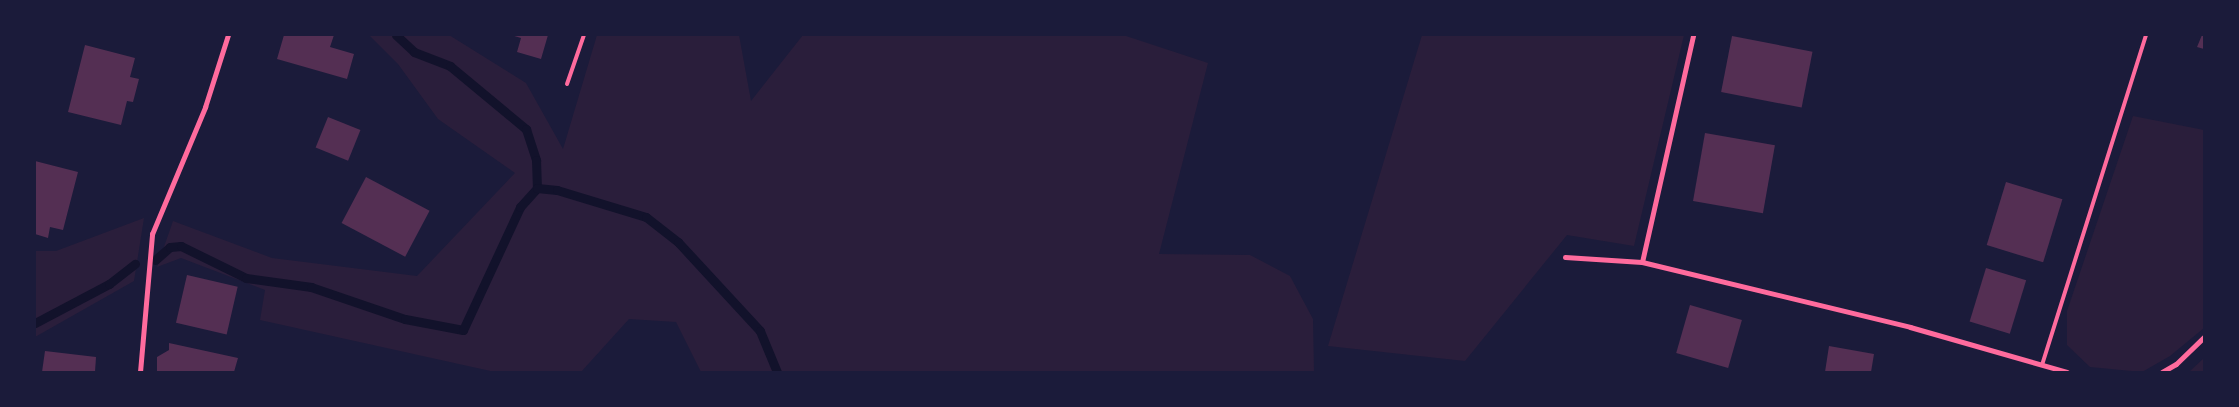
<!DOCTYPE html>
<html>
<head>
<meta charset="utf-8">
<style>
  body { margin:0 }
  #map { position:relative; width:2239px; height:407px; overflow:hidden; background:#1b1b3a; font-family:"PT Serif",serif }
  div>[style] { position:absolute }
  [style*='--x'] { left:calc(var(--x)*1px); top:calc(var(--y)*1px); width:calc(var(--w)*1px); rotate:calc(var(--a)*1deg) }
  .green>* { inset:0; background:#2a1e3b }
  .stream>* { height:9px; margin:-4.5px; padding:0 4.5px; transform-origin:4.5px; border-radius:4.5px; background:#12122b }
  .building>* { inset:0; background:#542f53; transform-origin:0 0 }
  .service>* { height:4px; margin:-2px; padding:0 2px; transform-origin:2px; border-radius:2px; background:#ff6b9d }
  .minor>* { height:5px; margin:-2.5px; padding:0 2.5px; transform-origin:2.5px; border-radius:2.5px; background:#ff6b9d }
  span { translate:-50% -50%; white-space:nowrap; text-align:center; line-height:1.15; -webkit-text-stroke:4px #1b1b3a; paint-order:stroke }
  .frame { position:absolute; inset:0; border:36px solid #1b1b3a; pointer-events:none }
</style>
</head>
<body>
<div id="map">
  <div class="green">
    <div style="clip-path:polygon(369px 35px,449px 35px,526px 83px,563px 149px,597px 35px,739px 35px,751px 101px,803px 35px,1123px 35px,1208px 63px,1159px 254px,1250px 255px,1290px 276px,1313px 319px,1314px 372px,701px 372px,676px 322px,629px 319px,581px 372px,495px 372px,260px 320px,265px 290px,181px 258px,157px 267px,173px 221px,272px 258px,417px 276px,515px 173px,438px 119px,398px 64px)"></div>
    <div style="clip-path:polygon(1422px 35px,1684px 35px,1634px 246px,1567px 235px,1465px 361px,1328px 346px)"></div>
    <div style="clip-path:polygon(2133px 116px,2204px 130px,2204px 328px,2170px 356px,2142px 372px,2090px 367px,2067px 345px,2067px 311px)"></div>
    <div style="clip-path:polygon(144px 218px,134px 281px,35px 337px,35px 251px,56px 251px)"></div>
    <div style="clip-path:polygon(2204px 358px,2204px 372px,2189px 372px)"></div>
  </div>
  <div class="stream">
    <div style="--x:396;--y:35;--w:25;--a:43"></div>
    <div style="--x:414;--y:52;--w:39;--a:21"></div>
    <div style="--x:450;--y:66;--w:99;--a:39.7"></div>
    <div style="--x:526;--y:129;--w:33;--a:72"></div>
    <div style="--x:536;--y:160;--w:28;--a:88"></div>
    <div style="--x:155;--y:260;--w:20;--a:-41"></div>
    <div style="--x:170;--y:247;--w:11;--a:-5"></div>
    <div style="--x:181;--y:246;--w:72;--a:26.2"></div>
    <div style="--x:246;--y:278;--w:66;--a:7.9"></div>
    <div style="--x:311;--y:287;--w:99;--a:18.8"></div>
    <div style="--x:405;--y:319;--w:59;--a:10.7"></div>
    <div style="--x:463;--y:330;--w:136;--a:-65.1"></div>
    <div style="--x:520;--y:207;--w:25;--a:-48"></div>
    <div style="--x:537;--y:188;--w:20;--a:6"></div>
    <div style="--x:557;--y:190;--w:93;--a:16.9"></div>
    <div style="--x:646;--y:217;--w:41;--a:38"></div>
    <div style="--x:678;--y:242;--w:121;--a:47.3"></div>
    <div style="--x:760;--y:331;--w:44;--a:67.5"></div>
    <div style="--x:35;--y:323;--w:84;--a:-27.8"></div>
    <div style="--x:109;--y:284;--w:33;--a:-38"></div>
  </div>
  <div class="building">
    <div style="clip-path:polygon(284px 35px,334px 35px,330px 47px,354px 54px,347px 79px,277px 59px)"></div>
    <div style="clip-path:polygon(511px 35px,548px 35px,541px 59px,517px 52px,521px 38px)"></div>
    <div style="clip-path:polygon(2202px 35px,2204px 35px,2204px 49px,2197px 47px)"></div>
    <div style="left:1732px;top:36px;width:82px;height:57px;rotate:11deg"></div>
    <div style="clip-path:polygon(85px 45px,135px 58px,130px 77px,139px 79px,133px 102px,127px 101px,121px 125px,68px 112px)"></div>
    <div style="left:328px;top:117px;width:35px;height:33px;rotate:22deg"></div>
    <div style="left:1705px;top:133px;width:71px;height:69px;rotate:10deg"></div>
    <div style="clip-path:polygon(35px 161px,78px 172px,63px 230px,50px 227px,48px 238px,35px 234px)"></div>
    <div style="left:366px;top:177px;width:72px;height:52px;rotate:28deg"></div>
    <div style="left:2006px;top:182px;width:59px;height:66px;rotate:17deg"></div>
    <div style="left:1986px;top:268px;width:42px;height:56px;rotate:17deg"></div>
    <div style="left:187px;top:275px;width:52px;height:49px;rotate:13deg"></div>
    <div style="left:1690px;top:305px;width:54px;height:50px;rotate:16deg"></div>
    <div style="clip-path:polygon(169px 343px,238px 358px,234px 372px,157px 372px,157px 357px,169px 350px)"></div>
    <div style="clip-path:polygon(1829px 346px,1874px 354px,1871px 372px,1825px 372px)"></div>
    <div style="clip-path:polygon(45px 351px,96px 357px,95px 372px,42px 372px)"></div>
  </div>
  <div class="service">
    <div style="--x:567;--y:84;--w:52;--a:-70.9"></div>
    <div style="--x:2042;--y:365;--w:346;--a:-72.5"></div>
  </div>
  <div class="minor">
    <div style="--x:1565;--y:257;--w:77;--a:3.7"></div>
    <div style="--x:1642;--y:262;--w:276;--a:13.6"></div>
    <div style="--x:1910;--y:327;--w:163;--a:16"></div>
    <div style="--x:1642;--y:262;--w:233;--a:-77.3"></div>
    <div style="--x:140;--y:372;--w:139;--a:-85"></div>
    <div style="--x:152;--y:234;--w:138;--a:-67.3"></div>
    <div style="--x:205;--y:107;--w:76;--a:-72.3"></div>
    <div style="--x:2162;--y:372;--w:16;--a:-30"></div>
    <div style="--x:2176;--y:364;--w:39;--a:-44"></div>
  </div>
  <div class="frame"></div>
</div>
</body>
</html>
